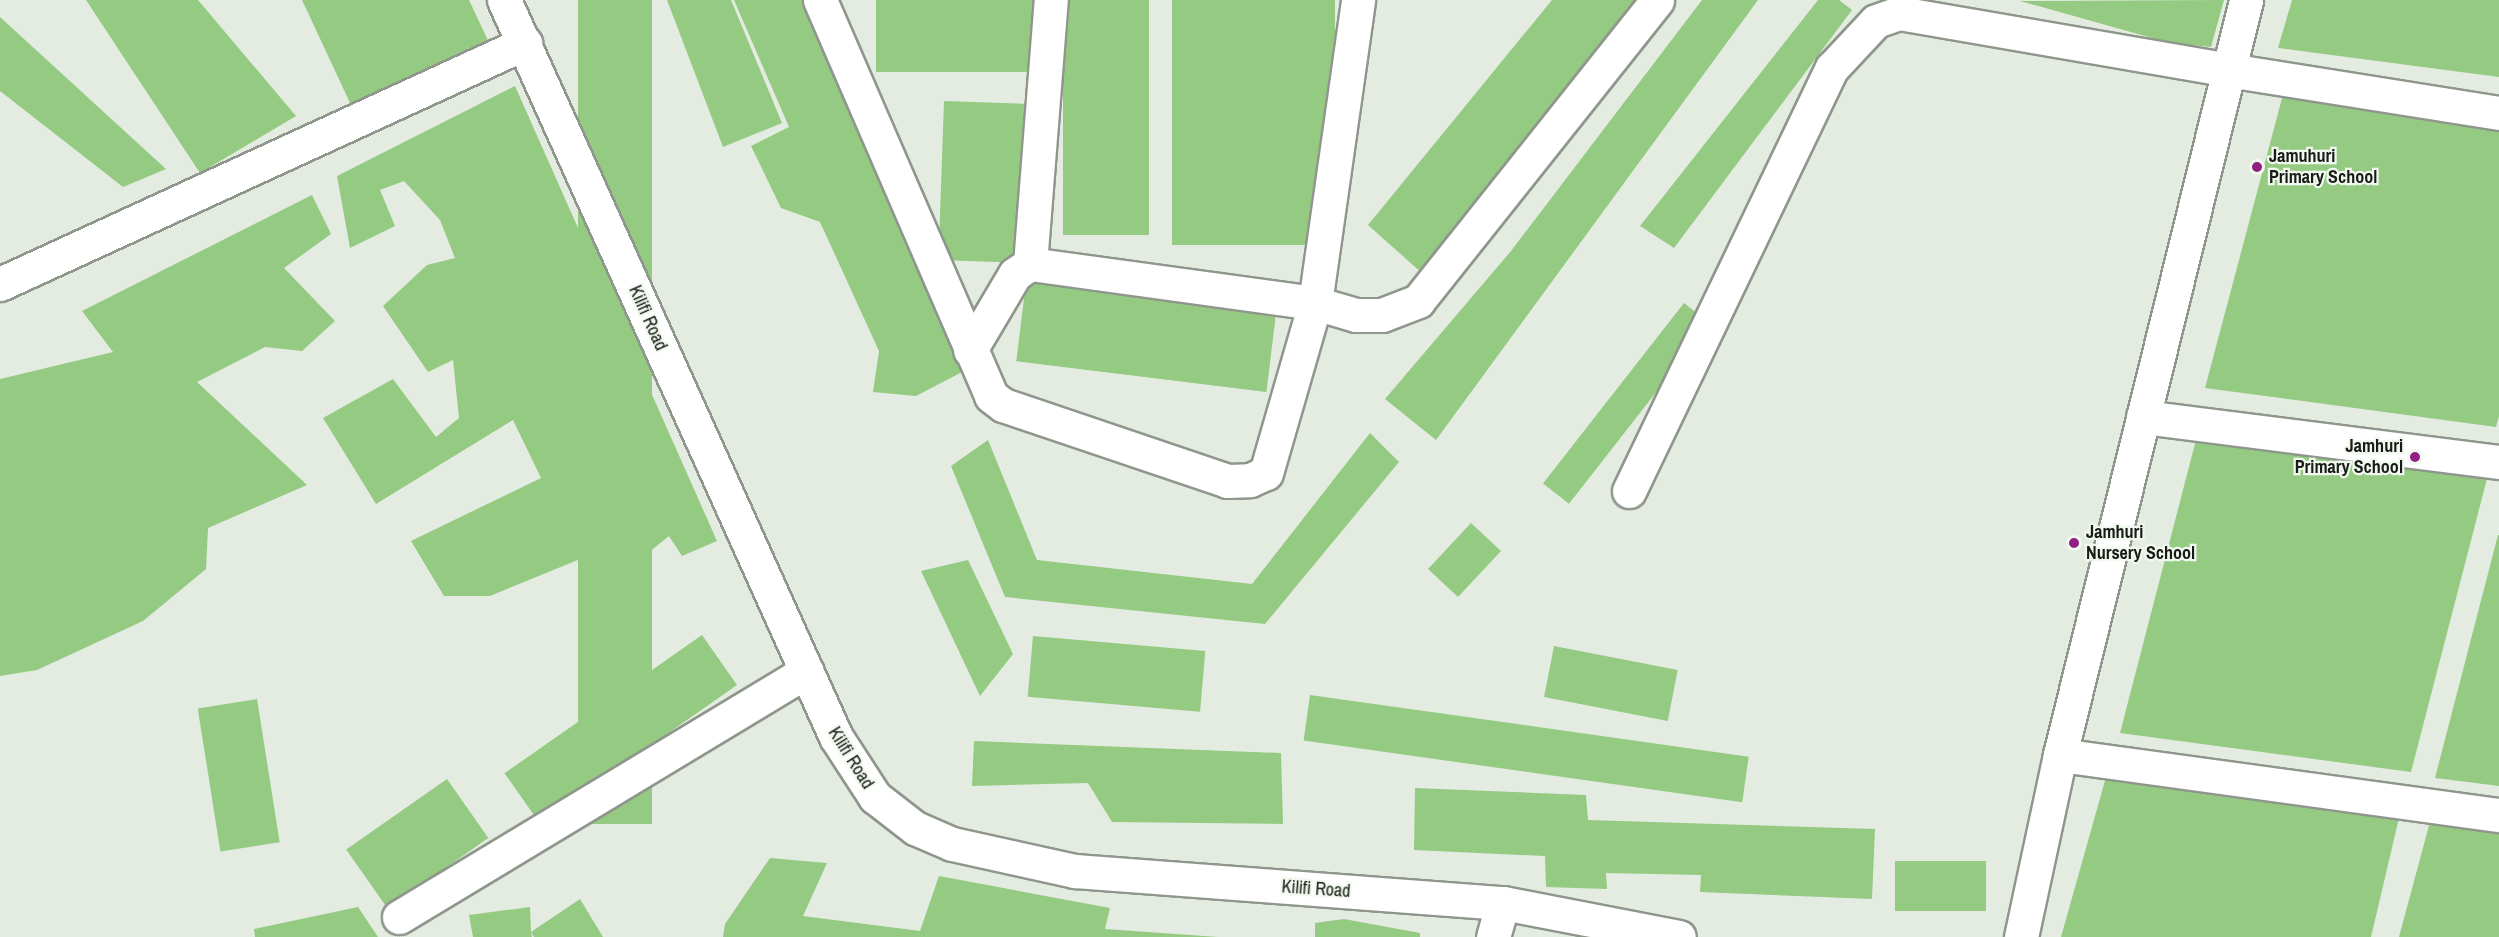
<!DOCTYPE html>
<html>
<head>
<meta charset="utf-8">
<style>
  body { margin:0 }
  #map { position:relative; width:2499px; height:937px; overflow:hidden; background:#e4ece1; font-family:"Archivo Narrow",sans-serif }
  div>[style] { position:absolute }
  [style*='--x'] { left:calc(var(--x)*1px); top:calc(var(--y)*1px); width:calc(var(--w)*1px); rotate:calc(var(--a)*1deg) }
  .building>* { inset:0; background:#94ca82; transform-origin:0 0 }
  .roads { filter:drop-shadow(2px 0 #8f968c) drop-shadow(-2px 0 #8f968c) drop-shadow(0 2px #8f968c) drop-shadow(0 -2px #8f968c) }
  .minor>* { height:33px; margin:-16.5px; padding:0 16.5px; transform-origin:16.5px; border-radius:16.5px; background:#fff }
  .dots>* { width:16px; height:16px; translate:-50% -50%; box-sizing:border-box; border:3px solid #f1f9ef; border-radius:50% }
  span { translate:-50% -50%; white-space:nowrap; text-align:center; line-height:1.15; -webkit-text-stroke:4.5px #f1f9ef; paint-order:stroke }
  .poi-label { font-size:18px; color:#181b17; font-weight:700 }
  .left { translate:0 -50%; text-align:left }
  .right { translate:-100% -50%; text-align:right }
  .street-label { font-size:18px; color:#181b17 }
</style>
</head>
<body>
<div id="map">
  <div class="building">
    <div style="clip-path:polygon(86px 0,198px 0,296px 116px,200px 173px)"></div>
    <div style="clip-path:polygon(302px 0,469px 0,492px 49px,351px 105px)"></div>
    <div style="left:578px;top:0;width:74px;height:824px"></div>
    <div style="clip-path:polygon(667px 0,731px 0,782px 123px,723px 147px)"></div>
    <div style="clip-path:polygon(734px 0,803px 0,962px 372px,916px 396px,873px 392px,879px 351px,820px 222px,781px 208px,751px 146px,789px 127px)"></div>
    <div style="left:876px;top:0;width:168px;height:72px"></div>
    <div style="left:1063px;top:0;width:86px;height:235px"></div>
    <div style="left:1172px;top:0;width:163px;height:245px"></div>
    <div style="clip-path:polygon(1552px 0,1645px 0,1423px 274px,1368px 225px)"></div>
    <div style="clip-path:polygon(1702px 0,1758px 0,1436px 440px,1385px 399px,1511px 251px)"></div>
    <div style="clip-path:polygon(1818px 0,1839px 0,1852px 10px,1674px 248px,1640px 226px)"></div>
    <div style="clip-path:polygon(2224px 0,2211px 47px,2170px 43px,2020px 1px)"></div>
    <div style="clip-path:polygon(2292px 0,2499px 0,2499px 77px,2278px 48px)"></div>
    <div style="clip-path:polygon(0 17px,166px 169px,123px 187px,0 91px)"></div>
    <div style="clip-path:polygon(515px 86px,717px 541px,682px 556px,669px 536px,611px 583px,590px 555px,490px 596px,444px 596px,411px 541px,541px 478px,513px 420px,376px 504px,323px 418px,393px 379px,436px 437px,459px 418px,453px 360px,428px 372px,383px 306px,427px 265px,455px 258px,440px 220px,404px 181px,380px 190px,395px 226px,350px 248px,337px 176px)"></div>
    <div style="clip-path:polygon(2285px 87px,2499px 116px,2499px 416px,2496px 427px,2205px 388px)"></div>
    <div style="left:944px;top:101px;width:84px;height:159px;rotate:2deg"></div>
    <div style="clip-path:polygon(312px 195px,331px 234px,284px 268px,335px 321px,302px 351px,265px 347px,197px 382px,307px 485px,208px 528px,206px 569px,143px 621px,37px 670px,0 676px,0 379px,113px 352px,82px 311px)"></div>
    <div style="left:1027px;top:274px;width:252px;height:88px;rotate:7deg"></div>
    <div style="left:1684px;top:303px;width:33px;height:229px;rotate:38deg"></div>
    <div style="clip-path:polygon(2198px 432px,2489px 471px,2411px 772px,2120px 733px)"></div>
    <div style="clip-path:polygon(1370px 433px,1399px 462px,1265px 624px,1005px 597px,951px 466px,988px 440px,1037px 560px,1252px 584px)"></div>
    <div style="left:1471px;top:523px;width:41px;height:63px;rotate:43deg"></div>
    <div style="clip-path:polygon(2498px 535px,2499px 535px,2499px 786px,2435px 778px)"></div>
    <div style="clip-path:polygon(968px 560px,1013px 654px,980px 696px,921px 571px)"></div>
    <div style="left:702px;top:635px;width:61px;height:241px;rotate:55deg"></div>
    <div style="left:1033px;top:636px;width:173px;height:61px;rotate:5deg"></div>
    <div style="left:1554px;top:646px;width:126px;height:52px;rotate:11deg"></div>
    <div style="left:1310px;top:695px;width:443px;height:46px;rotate:8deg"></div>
    <div style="left:257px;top:699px;width:145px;height:60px;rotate:81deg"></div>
    <div style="clip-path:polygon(974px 741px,1281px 753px,1283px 824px,1112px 822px,1088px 783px,972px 786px)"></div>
    <div style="clip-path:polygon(2108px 770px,2399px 818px,2371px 937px,2061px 937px)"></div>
    <div style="left:447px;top:779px;width:72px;height:123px;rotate:55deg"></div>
    <div style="clip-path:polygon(1415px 788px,1586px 795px,1588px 820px,1875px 829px,1872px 899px,1700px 892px,1701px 875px,1606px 873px,1607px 889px,1546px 887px,1545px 856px,1414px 850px)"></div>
    <div style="clip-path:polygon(2431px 818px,2499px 827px,2499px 937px,2399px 937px)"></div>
    <div style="clip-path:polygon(770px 858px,827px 863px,803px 916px,920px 931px,939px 876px,1110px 908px,1105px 929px,1218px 937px,723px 937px,725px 924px)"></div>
    <div style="left:1895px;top:861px;width:91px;height:50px"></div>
    <div style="clip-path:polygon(580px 899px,603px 937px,534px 937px,531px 932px,532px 937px,473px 937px,469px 915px,530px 907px,531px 932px)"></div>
    <div style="clip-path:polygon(358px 907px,378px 937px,255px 937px,254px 929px)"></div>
    <div style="clip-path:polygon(1344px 919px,1420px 933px,1420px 937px,1315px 937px,1315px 923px)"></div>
  </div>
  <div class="roads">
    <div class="minor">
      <div style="--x:504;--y:0;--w:808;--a:65.75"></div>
      <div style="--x:836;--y:737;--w:72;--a:57"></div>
      <div style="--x:875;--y:797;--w:51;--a:37.8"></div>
      <div style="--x:915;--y:828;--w:40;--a:23.4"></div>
      <div style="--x:952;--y:844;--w:126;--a:12.4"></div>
      <div style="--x:1075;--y:871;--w:429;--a:4.3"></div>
      <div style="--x:1503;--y:903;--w:179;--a:10.9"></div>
      <div style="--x:820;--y:0;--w:431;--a:66.6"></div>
      <div style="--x:991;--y:396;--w:15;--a:37"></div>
      <div style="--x:1003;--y:405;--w:237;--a:18.7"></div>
      <div style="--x:1227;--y:481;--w:23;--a:-2"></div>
      <div style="--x:1250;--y:480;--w:17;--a:-24"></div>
      <div style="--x:1266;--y:473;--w:177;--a:-73.9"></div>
      <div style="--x:1315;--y:303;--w:306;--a:-81.9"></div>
      <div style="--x:1030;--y:264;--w:265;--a:-85.5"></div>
      <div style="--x:0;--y:284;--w:578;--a:-24.66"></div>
      <div style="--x:970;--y:350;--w:88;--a:-59.4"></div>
      <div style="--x:1015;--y:274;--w:18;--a:-34"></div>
      <div style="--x:1030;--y:264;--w:288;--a:7.8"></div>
      <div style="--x:1315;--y:303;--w:43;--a:16.3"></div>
      <div style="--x:1356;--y:315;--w:26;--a:0"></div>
      <div style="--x:1382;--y:315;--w:39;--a:-21"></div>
      <div style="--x:1418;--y:301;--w:384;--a:-51.5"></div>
      <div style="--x:2143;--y:417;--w:359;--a:7.2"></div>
      <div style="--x:1629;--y:491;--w:469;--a:-64.4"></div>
      <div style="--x:1832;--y:68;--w:64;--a:-46.9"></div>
      <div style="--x:1876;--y:21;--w:24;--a:-19"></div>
      <div style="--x:1899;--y:13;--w:334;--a:9.8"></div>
      <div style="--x:2228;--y:70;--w:274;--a:9"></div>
      <div style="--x:2060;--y:755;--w:443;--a:7.8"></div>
      <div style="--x:399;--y:917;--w:476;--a:-31.1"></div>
      <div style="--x:1493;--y:937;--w:35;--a:-74"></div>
      <div style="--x:2021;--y:937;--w:186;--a:-77.9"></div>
      <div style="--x:2060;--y:755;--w:778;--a:-76.16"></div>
    </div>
  </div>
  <div class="dots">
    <div style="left:2257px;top:167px;background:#902081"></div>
    <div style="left:2415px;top:457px;background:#902081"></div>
    <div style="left:2074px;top:543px;background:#902081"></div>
  </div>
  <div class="poi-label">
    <span class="left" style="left:2269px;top:167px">Jamuhuri<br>Primary School</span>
    <span class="right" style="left:2403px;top:457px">Jamhuri<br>Primary School</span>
    <span class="left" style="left:2086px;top:543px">Jamhuri<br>Nursery School</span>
  </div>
  <div class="street-label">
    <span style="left:648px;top:318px;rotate:66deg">Kilifi Road</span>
    <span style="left:851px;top:758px;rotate:58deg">Kilifi Road</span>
    <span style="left:1316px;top:889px;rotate:4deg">Kilifi Road</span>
  </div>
</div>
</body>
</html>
